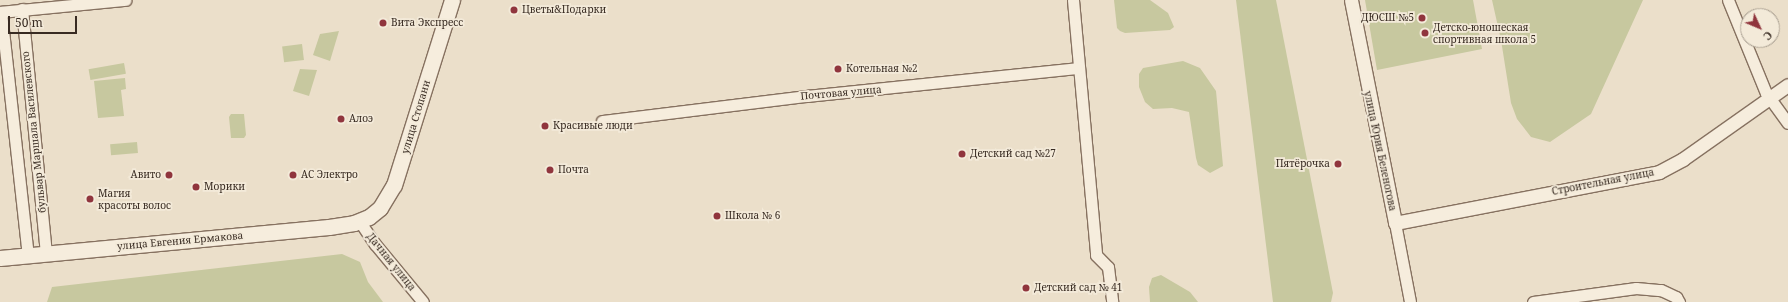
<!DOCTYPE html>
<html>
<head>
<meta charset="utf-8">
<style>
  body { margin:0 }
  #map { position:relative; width:1788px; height:302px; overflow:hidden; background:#ebdfca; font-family:"Noto Serif",serif }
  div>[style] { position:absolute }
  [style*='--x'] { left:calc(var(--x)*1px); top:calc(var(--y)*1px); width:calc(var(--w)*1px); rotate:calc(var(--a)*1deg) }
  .green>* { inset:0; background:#c7c89f; transform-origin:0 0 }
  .roads { filter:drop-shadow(1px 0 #867160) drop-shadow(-1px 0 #867160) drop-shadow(0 1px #867160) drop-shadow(0 -1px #867160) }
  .minor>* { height:11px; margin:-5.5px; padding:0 5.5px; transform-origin:5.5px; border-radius:5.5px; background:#f6eddd }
  .tertiary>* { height:13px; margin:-6.5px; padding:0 6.5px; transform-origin:6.5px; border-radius:6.5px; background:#f6eddd }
  .secondary>* { height:15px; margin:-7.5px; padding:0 7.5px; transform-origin:7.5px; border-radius:7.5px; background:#f6eddd }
  .dots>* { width:11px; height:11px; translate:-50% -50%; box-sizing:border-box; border:2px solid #f3ead9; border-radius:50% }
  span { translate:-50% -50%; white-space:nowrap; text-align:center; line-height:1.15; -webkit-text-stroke:3.5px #f3ead9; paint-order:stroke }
  .poi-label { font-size:10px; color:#382b22 }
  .left { translate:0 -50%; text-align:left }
  .right { translate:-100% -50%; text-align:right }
  .street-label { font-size:10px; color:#382b22 }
  .north { position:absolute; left:1740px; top:8px; width:40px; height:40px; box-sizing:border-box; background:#f3ead9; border:1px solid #a89e90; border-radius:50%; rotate:134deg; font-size:11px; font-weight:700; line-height:16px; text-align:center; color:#382b22 }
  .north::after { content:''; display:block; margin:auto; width:14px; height:18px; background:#90353d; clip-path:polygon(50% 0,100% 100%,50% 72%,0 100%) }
  .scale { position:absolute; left:8px; top:16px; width:69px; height:18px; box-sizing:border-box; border:2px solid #382b22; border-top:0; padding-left:5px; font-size:12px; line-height:14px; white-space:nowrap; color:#382b22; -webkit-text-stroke:3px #f3ead9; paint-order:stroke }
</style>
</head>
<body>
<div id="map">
  <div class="green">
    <div style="clip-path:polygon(1114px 0,1150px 0,1168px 13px,1174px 27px,1170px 30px,1125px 33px,1120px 31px,1117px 28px)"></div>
    <div style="clip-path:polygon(1236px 0,1276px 0,1333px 293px,1331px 302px,1273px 302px)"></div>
    <div style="clip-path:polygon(1365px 0,1473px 0,1482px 49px,1377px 70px)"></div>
    <div style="clip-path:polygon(1492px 0,1643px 0,1591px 114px,1550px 142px,1531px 137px,1517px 119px,1511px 103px,1501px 40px)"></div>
    <div style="clip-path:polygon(339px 31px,330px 61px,313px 55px,320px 34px)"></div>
    <div style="left:302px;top:44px;width:16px;height:20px;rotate:83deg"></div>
    <div style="clip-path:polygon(1183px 61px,1200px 68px,1216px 91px,1223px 166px,1210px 173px,1198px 165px,1196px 158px,1189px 112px,1172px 108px,1153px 109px,1145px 102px,1139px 87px,1139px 74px,1143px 68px)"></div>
    <div style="left:124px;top:63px;width:11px;height:36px;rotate:80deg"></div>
    <div style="clip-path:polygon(300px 69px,317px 70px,309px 96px,293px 91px)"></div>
    <div style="clip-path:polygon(125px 78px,126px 89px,121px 90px,124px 116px,98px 118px,94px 81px)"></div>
    <div style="clip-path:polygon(231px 114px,244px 114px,246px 135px,244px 138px,231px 138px,229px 117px)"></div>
    <div style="left:137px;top:142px;width:11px;height:27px;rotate:85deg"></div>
    <div style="clip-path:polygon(342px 254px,360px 262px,368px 282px,383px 302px,47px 302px,52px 287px)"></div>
    <div style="clip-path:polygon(1161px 275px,1190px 292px,1198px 302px,1150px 302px,1149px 287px,1152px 278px)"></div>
  </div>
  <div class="roads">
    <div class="minor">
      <div style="--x:1073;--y:0;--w:256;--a:84.8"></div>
      <div style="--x:1096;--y:255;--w:17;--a:45"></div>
      <div style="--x:1108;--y:267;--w:35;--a:83"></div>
      <div style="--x:1728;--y:0;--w:100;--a:67.8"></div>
      <div style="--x:1766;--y:93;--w:37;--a:54"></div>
      <div style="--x:22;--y:9;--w:246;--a:84.4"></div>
      <div style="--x:0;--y:12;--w:126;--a:-5.5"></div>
      <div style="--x:1;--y:12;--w:245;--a:83.7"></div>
      <div style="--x:602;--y:121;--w:207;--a:-7"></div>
      <div style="--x:807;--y:96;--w:273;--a:-5.9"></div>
      <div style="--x:360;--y:222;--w:27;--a:56"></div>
      <div style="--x:375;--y:244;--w:75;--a:50.4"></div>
      <div style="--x:1395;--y:223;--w:80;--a:79.2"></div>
      <div style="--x:1533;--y:302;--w:104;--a:-7.7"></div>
      <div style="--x:1636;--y:288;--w:25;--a:5"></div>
      <div style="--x:1661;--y:290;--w:17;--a:25"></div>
      <div style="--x:1676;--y:297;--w:6;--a:59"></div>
    </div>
    <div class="tertiary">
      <div style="--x:1351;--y:0;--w:227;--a:78.8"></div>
      <div style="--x:1395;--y:223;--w:269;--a:-10.9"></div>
      <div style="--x:1659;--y:172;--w:27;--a:-28"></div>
      <div style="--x:1683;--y:159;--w:128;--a:-35.2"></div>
    </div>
    <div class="secondary">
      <div style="--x:0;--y:258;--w:330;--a:-5.4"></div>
      <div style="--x:329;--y:227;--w:25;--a:-9"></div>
      <div style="--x:354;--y:223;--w:16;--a:-22"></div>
      <div style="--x:369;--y:217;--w:14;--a:-39"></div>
      <div style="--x:380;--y:208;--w:27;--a:-59"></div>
      <div style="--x:394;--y:185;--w:194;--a:-72.6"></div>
    </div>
  </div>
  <div class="dots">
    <div style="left:514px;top:10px;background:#90353d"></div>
    <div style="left:1422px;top:18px;background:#90353d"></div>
    <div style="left:383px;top:23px;background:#90353d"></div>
    <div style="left:1425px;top:33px;background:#90353d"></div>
    <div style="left:838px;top:69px;background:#90353d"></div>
    <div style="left:341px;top:119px;background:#90353d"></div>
    <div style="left:545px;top:126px;background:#90353d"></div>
    <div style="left:962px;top:154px;background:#90353d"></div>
    <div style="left:1338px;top:164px;background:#90353d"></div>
    <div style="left:550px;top:170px;background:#90353d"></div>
    <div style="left:169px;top:175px;background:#90353d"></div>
    <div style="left:293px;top:175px;background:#90353d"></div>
    <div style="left:196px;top:187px;background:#90353d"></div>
    <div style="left:90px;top:199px;background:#90353d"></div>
    <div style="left:717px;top:216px;background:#90353d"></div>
    <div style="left:1026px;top:288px;background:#90353d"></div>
  </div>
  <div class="poi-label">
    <span class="left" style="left:522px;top:10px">Цветы&amp;Подарки</span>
    <span class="right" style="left:1414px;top:18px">ДЮСШ №5</span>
    <span class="left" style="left:391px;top:23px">Вита Экспресс</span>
    <span class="left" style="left:1433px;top:33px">Детско-юношеская<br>спортивная школа 5</span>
    <span class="left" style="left:846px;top:69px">Котельная №2</span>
    <span class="left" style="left:349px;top:119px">Алоэ</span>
    <span class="left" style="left:553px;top:126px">Красивые люди</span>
    <span class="left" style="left:970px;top:154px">Детский сад №27</span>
    <span class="right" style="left:1330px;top:164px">Пятёрочка</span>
    <span class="left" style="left:558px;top:170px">Почта</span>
    <span class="right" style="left:161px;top:175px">Авито</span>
    <span class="left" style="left:301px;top:175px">АС Электро</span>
    <span class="left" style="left:204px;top:187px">Морики</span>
    <span class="left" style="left:98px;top:199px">Магия<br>красоты волос</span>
    <span class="left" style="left:725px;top:216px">Школа № 6</span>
    <span class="left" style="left:1034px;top:288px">Детский сад № 41</span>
  </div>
  <div class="street-label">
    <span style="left:841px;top:93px;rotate:-5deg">Почтовая улица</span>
    <span style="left:416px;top:117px;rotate:-73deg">улица Стопани</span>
    <span style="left:34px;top:132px;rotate:-96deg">бульвар Маршала Василевского</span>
    <span style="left:1380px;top:151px;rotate:78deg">улица Юрия Беленогова</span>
    <span style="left:1603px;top:182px;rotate:-11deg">Строительная улица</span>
    <span style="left:180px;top:241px;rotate:-5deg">улица Евгения Ермакова</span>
    <span style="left:391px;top:262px;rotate:51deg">Дачная улица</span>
  </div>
  <div class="north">С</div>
  <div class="scale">50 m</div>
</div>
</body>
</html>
